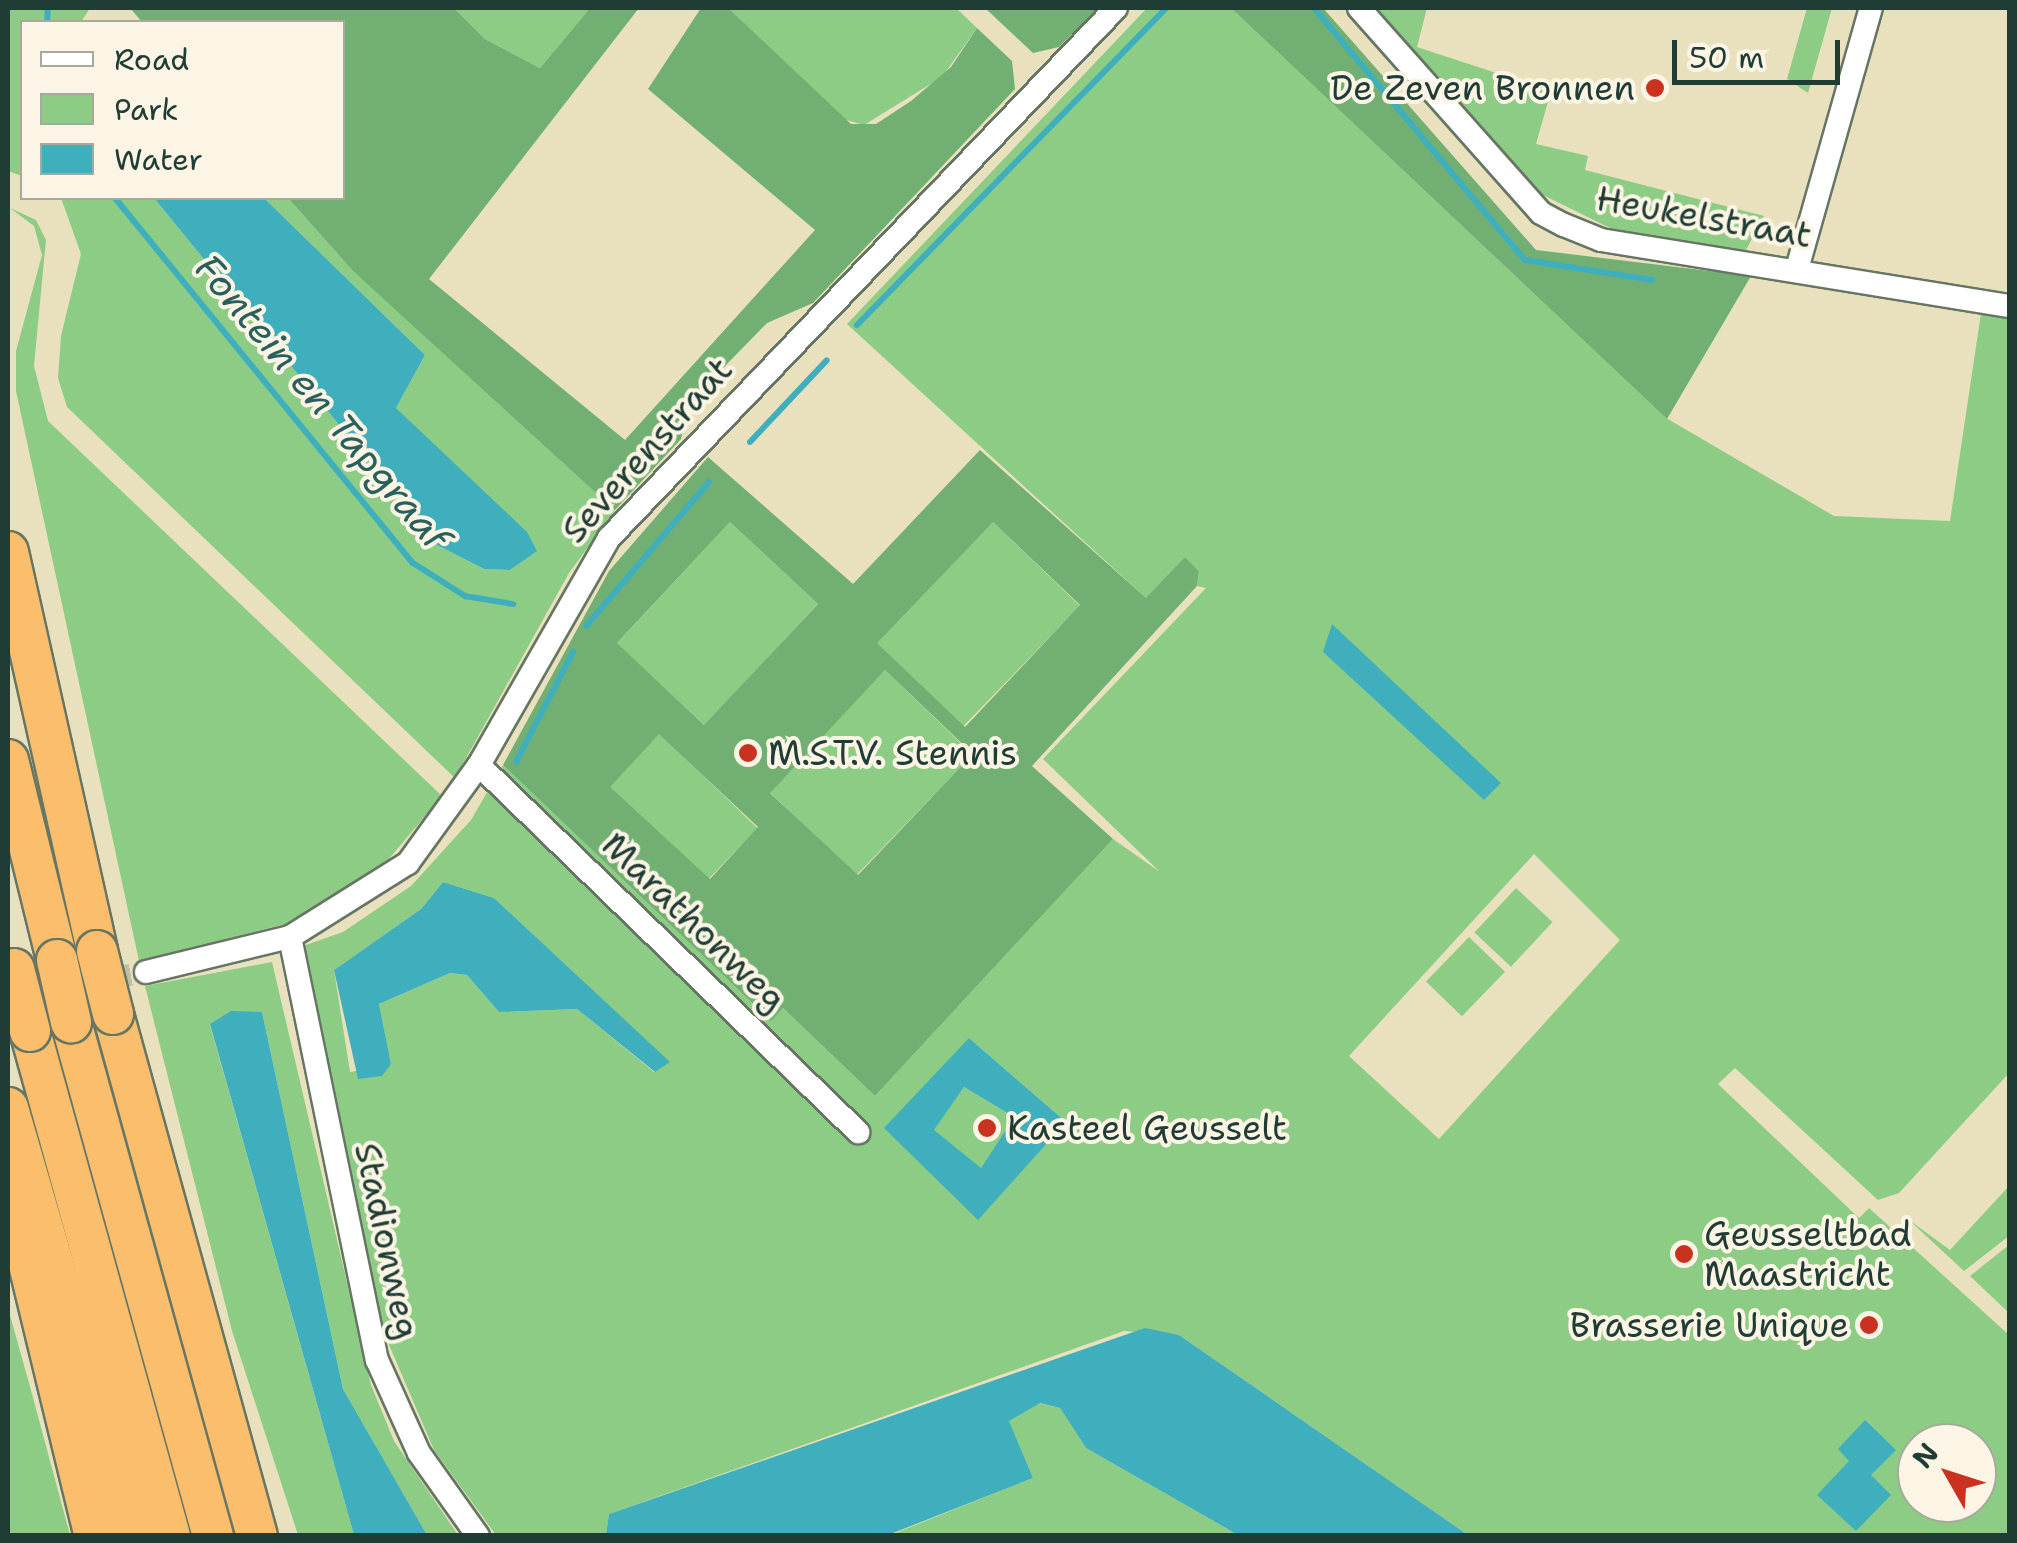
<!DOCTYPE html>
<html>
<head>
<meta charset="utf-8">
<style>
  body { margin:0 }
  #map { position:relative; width:2017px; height:1543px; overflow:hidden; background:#e9e1be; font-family:"Shantell Sans",sans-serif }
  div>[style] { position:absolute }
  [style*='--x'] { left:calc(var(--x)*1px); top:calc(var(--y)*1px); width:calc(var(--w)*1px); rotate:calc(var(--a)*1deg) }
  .green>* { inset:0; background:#8ccc84; transform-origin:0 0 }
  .forest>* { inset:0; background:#71b072 }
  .water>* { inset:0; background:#40afbd }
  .stream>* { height:6px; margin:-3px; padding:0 3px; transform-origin:3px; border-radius:3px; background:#40afbd }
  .street-tunnel>* { height:22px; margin-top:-11px; transform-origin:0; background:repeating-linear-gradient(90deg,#c1c0a2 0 22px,transparent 0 33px) }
  .roads { filter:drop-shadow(2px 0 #667664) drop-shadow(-2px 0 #667664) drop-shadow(0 2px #667664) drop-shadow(0 -2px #667664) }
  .street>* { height:22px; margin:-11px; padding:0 11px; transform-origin:11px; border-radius:11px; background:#fff }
  .highway>* { height:40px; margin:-20px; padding:0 20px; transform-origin:20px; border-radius:20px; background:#fabe6d }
  .bridges { filter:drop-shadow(2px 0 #667664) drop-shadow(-2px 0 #667664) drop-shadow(0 2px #667664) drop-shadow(0 -2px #667664) }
  .highway-bridge>* { height:40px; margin:-20px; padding:0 20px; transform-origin:20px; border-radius:20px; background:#fabe6d }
  .dots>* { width:28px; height:28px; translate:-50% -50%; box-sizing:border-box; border:5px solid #fcf5e5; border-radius:50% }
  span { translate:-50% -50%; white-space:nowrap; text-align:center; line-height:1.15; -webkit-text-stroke:8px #fcf5e5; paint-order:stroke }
  .poi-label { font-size:35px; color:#1f3d34 }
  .right { translate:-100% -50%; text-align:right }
  .left { translate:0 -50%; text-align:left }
  .street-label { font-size:35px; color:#1f3d34 }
  .water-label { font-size:38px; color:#295f5d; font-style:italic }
  .frame { position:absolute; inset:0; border:10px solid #1f3d34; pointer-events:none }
  .legend { position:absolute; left:20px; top:20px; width:325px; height:180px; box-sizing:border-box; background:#fcf5e5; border:2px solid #a4ab9e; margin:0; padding:12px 18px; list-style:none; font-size:30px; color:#1f3d34 }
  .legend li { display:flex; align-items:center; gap:20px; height:50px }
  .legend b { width:50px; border:2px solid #a4ab9e }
  .north { position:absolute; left:1897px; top:1423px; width:100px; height:100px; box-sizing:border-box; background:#fcf5e5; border:2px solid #a4ab9e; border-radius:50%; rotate:309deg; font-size:28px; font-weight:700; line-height:40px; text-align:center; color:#1f3d34 }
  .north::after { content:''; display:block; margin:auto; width:35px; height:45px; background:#c8321e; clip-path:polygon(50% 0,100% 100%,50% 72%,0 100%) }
  .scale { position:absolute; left:1672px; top:40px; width:168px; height:45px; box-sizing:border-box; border:5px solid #1f3d34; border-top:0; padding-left:12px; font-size:30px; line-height:35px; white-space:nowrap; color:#1f3d34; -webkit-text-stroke:8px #fcf5e5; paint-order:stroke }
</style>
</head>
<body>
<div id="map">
  <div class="green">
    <div style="clip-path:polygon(8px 8px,90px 8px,81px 22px,22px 22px,22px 176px,8px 171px)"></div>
    <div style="clip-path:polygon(454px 8px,590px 8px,540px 68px,485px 39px)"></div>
    <div style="clip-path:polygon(728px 8px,956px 8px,977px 28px,942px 77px,864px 125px,839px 118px)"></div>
    <div style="clip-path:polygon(evenodd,1147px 8px,1231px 8px,1666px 418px,1834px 516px,1950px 521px,1981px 313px,2009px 317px,2009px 1073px,1899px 1193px,1878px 1200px,1735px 1068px,1718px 1084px,1859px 1218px,1869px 1208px,2009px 1335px,2009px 1535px,1468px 1535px,1179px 1335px,1124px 1331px,609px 1514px,606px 1535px,496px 1535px,434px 1450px,375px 1312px,303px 946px,343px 932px,411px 886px,471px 820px,503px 765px,770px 1020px,783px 1008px,875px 1096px,1113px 839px,1160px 872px,1043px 759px,1206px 588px,1197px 586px,1199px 571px,1185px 557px,1147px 599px,847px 324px,1147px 8px,1534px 854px,1620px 940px,1439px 1139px,1349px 1056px,1534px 854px,1147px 8px,443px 882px,494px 898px,669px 1062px,654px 1072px,577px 1009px,499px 1012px,467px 975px,450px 973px,379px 1004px,391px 1065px,350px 1072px,334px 970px,421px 909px,443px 882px,1147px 8px,969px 1038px,1066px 1122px,978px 1219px,981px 1168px,1014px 1117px,964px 1087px,933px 1130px,969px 1038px,1147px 8px,1917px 1443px,1977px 1443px,1977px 1503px,1917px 1503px,1917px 1443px)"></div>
    <div style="clip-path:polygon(1377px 8px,1427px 8px,1417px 47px,1551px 91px,1536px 144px,1588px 156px,1585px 170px,1764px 216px,1745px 252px,1612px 229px,1543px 195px)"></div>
    <div style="clip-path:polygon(1807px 8px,1832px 8px,1808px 93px,1787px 79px)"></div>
    <div style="clip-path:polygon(61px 198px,154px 198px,437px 545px,484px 569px,510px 570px,536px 551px,396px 408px,425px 355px,264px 198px,288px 198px,353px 271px,608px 497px,615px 510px,569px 573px,455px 778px,67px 407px,58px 378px,61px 336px,81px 254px)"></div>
    <div style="clip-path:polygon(10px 208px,36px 220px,46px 240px,34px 366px,48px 421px,442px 796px,382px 867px,285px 924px,139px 961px,16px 391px,16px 351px,42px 255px,34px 226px)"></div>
    <div style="left:992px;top:521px;width:122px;height:168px;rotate:44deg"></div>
    <div style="left:730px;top:522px;width:120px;height:166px;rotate:43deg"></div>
    <div style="left:885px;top:670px;width:122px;height:168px;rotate:44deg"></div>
    <div style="left:659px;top:733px;width:137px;height:74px;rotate:44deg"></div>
    <div style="left:1516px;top:888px;width:50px;height:61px;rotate:43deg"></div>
    <div style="left:1469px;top:937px;width:50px;height:62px;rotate:44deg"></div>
    <div style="clip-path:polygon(272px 962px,371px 1385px,394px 1441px,458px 1535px,427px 1535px,343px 1389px,262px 1012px,210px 1025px,354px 1535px,298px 1535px,232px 1331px,145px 986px)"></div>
    <div style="clip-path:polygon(2009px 1186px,2009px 1236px,1964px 1271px,1909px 1220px,1950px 1250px)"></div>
    <div style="clip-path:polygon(2009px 1245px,2009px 1313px,1970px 1276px)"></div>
    <div style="clip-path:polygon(8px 1308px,29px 1383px,70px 1535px,8px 1535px)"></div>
    <div style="clip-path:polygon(1039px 1403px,1060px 1408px,1086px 1448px,1238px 1535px,888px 1536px,1033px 1478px,1008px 1420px)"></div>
  </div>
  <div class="forest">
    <div style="clip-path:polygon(130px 8px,454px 8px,485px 39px,540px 68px,590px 8px,639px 8px,429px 279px,625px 440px,815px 230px,648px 89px,701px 8px,728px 8px,851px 124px,876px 124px,911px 101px,951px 67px,977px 28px,1012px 61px,1015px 89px,813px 303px,767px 323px,689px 403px,681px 439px,615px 510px,353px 271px,288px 198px,342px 198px,342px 22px,142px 22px)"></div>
    <div style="clip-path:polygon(985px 8px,1098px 8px,1059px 47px,1033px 53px)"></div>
    <div style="clip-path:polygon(1231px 8px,1323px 8px,1536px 250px,1751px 276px,1667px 419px)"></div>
    <div style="clip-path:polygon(evenodd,980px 450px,1146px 598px,1185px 557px,1199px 571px,1197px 586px,1032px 766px,1113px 839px,875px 1096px,783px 1008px,771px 1021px,503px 765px,609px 571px,708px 457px,853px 584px,980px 450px,730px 522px,818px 604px,704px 725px,617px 643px,730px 522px,980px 450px,993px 522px,1080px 605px,965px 727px,877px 643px,993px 522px,980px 450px,885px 670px,973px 754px,858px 875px,770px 793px,885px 670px,980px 450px,659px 734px,758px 827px,710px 879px,610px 787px,659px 734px)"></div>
  </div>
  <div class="water">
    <div style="clip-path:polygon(154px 198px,264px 198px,425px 355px,396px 408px,527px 532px,537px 551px,510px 570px,484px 569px,437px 545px)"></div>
    <div style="clip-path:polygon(1332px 624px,1501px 783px,1484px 800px,1323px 652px)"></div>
    <div style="clip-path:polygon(443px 882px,494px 898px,670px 1062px,655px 1072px,577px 1009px,499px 1012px,467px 975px,450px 973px,379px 1004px,391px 1064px,382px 1076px,358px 1079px,334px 970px,421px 909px)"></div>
    <div style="clip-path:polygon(231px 1011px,262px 1012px,343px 1389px,427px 1535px,354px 1535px,210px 1024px)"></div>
    <div style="clip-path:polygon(evenodd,969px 1038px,1066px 1122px,978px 1220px,884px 1128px,969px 1038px,964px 1087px,1014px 1117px,981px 1168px,934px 1130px,964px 1087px)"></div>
    <div style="clip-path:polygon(1145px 1328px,1179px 1335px,1468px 1535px,1238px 1535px,1086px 1448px,1060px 1408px,1040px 1403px,1009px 1421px,1033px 1478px,888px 1535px,606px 1535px,609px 1514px)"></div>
    <div style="clip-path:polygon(1865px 1420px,1896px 1450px,1871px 1475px,1891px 1495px,1856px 1531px,1817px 1495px,1849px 1461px,1838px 1449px)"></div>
  </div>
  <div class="stream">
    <div style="--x:1314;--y:8;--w:329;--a:50.1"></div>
    <div style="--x:1525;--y:260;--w:129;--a:8.9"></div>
    <div style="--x:47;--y:22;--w:14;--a:-86"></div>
    <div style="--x:115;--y:198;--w:471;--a:50.8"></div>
    <div style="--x:413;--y:563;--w:62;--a:32.4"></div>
    <div style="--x:465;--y:596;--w:49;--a:9.5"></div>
    <div style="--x:857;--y:325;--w:443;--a:-45.7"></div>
    <div style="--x:750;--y:442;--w:112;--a:-46.8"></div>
    <div style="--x:586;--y:626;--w:189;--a:-49.5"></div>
    <div style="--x:516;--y:762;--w:124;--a:-62.6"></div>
  </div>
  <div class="street-tunnel">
    <div style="--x:12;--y:998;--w:136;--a:-11"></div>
  </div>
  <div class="roads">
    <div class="street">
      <div style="--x:1359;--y:8;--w:274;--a:48.4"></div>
      <div style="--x:1541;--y:213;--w:26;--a:28"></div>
      <div style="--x:1564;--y:225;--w:40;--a:22"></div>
      <div style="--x:1601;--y:240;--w:414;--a:9.2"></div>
      <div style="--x:1797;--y:269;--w:271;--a:-74.2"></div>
      <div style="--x:479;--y:765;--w:528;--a:44.08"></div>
      <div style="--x:290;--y:937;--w:432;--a:78.4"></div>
      <div style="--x:377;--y:1360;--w:102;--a:65.7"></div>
      <div style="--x:419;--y:1453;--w:102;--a:54.6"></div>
      <div style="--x:146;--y:972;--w:148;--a:-13.7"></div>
      <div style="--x:290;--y:937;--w:139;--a:-32.1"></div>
      <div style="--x:408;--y:863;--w:121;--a:-54.1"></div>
      <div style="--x:479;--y:765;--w:262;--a:-60.2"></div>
      <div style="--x:609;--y:538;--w:733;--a:-46.27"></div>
    </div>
    <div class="highway">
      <div style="--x:8;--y:552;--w:409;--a:77.4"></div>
      <div style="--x:8;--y:760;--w:206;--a:76.2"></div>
      <div style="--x:113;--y:1014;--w:541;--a:74.58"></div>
      <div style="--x:71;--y:1022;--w:533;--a:74.56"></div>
      <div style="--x:30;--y:1031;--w:524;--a:74.51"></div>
      <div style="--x:8;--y:1108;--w:446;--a:73.8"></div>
      <div style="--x:13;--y:1198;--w:348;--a:76.4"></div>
    </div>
  </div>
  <div class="bridges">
    <div class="highway-bridge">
      <div style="--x:97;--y:951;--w:65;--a:75.7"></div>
      <div style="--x:57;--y:960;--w:64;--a:77.3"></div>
      <div style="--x:14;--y:969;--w:64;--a:75.5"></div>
    </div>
  </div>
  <div class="dots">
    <div style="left:1655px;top:88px;background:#c8321e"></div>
    <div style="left:748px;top:753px;background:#c8321e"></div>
    <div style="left:987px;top:1128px;background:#c8321e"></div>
    <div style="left:1684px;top:1254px;background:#c8321e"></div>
    <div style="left:1869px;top:1325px;background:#c8321e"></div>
  </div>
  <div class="poi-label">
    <span class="right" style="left:1635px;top:88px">De Zeven Bronnen</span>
    <span class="left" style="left:768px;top:753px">M.S.T.V. Stennis</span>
    <span class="left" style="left:1007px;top:1128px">Kasteel Geusselt</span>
    <span class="left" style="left:1704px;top:1254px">Geusseltbad<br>Maastricht</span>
    <span class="right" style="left:1849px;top:1325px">Brasserie Unique</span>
  </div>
  <div class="street-label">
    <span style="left:1704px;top:217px;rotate:10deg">Heukelstraat</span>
    <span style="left:647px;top:450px;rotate:-48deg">Severenstraat</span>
    <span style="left:694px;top:922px;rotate:44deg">Marathonweg</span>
    <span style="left:387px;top:1241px;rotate:78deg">Stadionweg</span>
  </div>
  <div class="water-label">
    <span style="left:322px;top:402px;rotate:50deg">Fontein en Tapgraaf</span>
  </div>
  <div class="frame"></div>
  <ul class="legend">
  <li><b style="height:12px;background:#fff"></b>Road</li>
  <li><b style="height:28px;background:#8ccc84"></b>Park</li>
  <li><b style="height:28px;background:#40afbd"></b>Water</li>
  </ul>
  <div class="north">N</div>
  <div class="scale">50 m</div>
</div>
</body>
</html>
